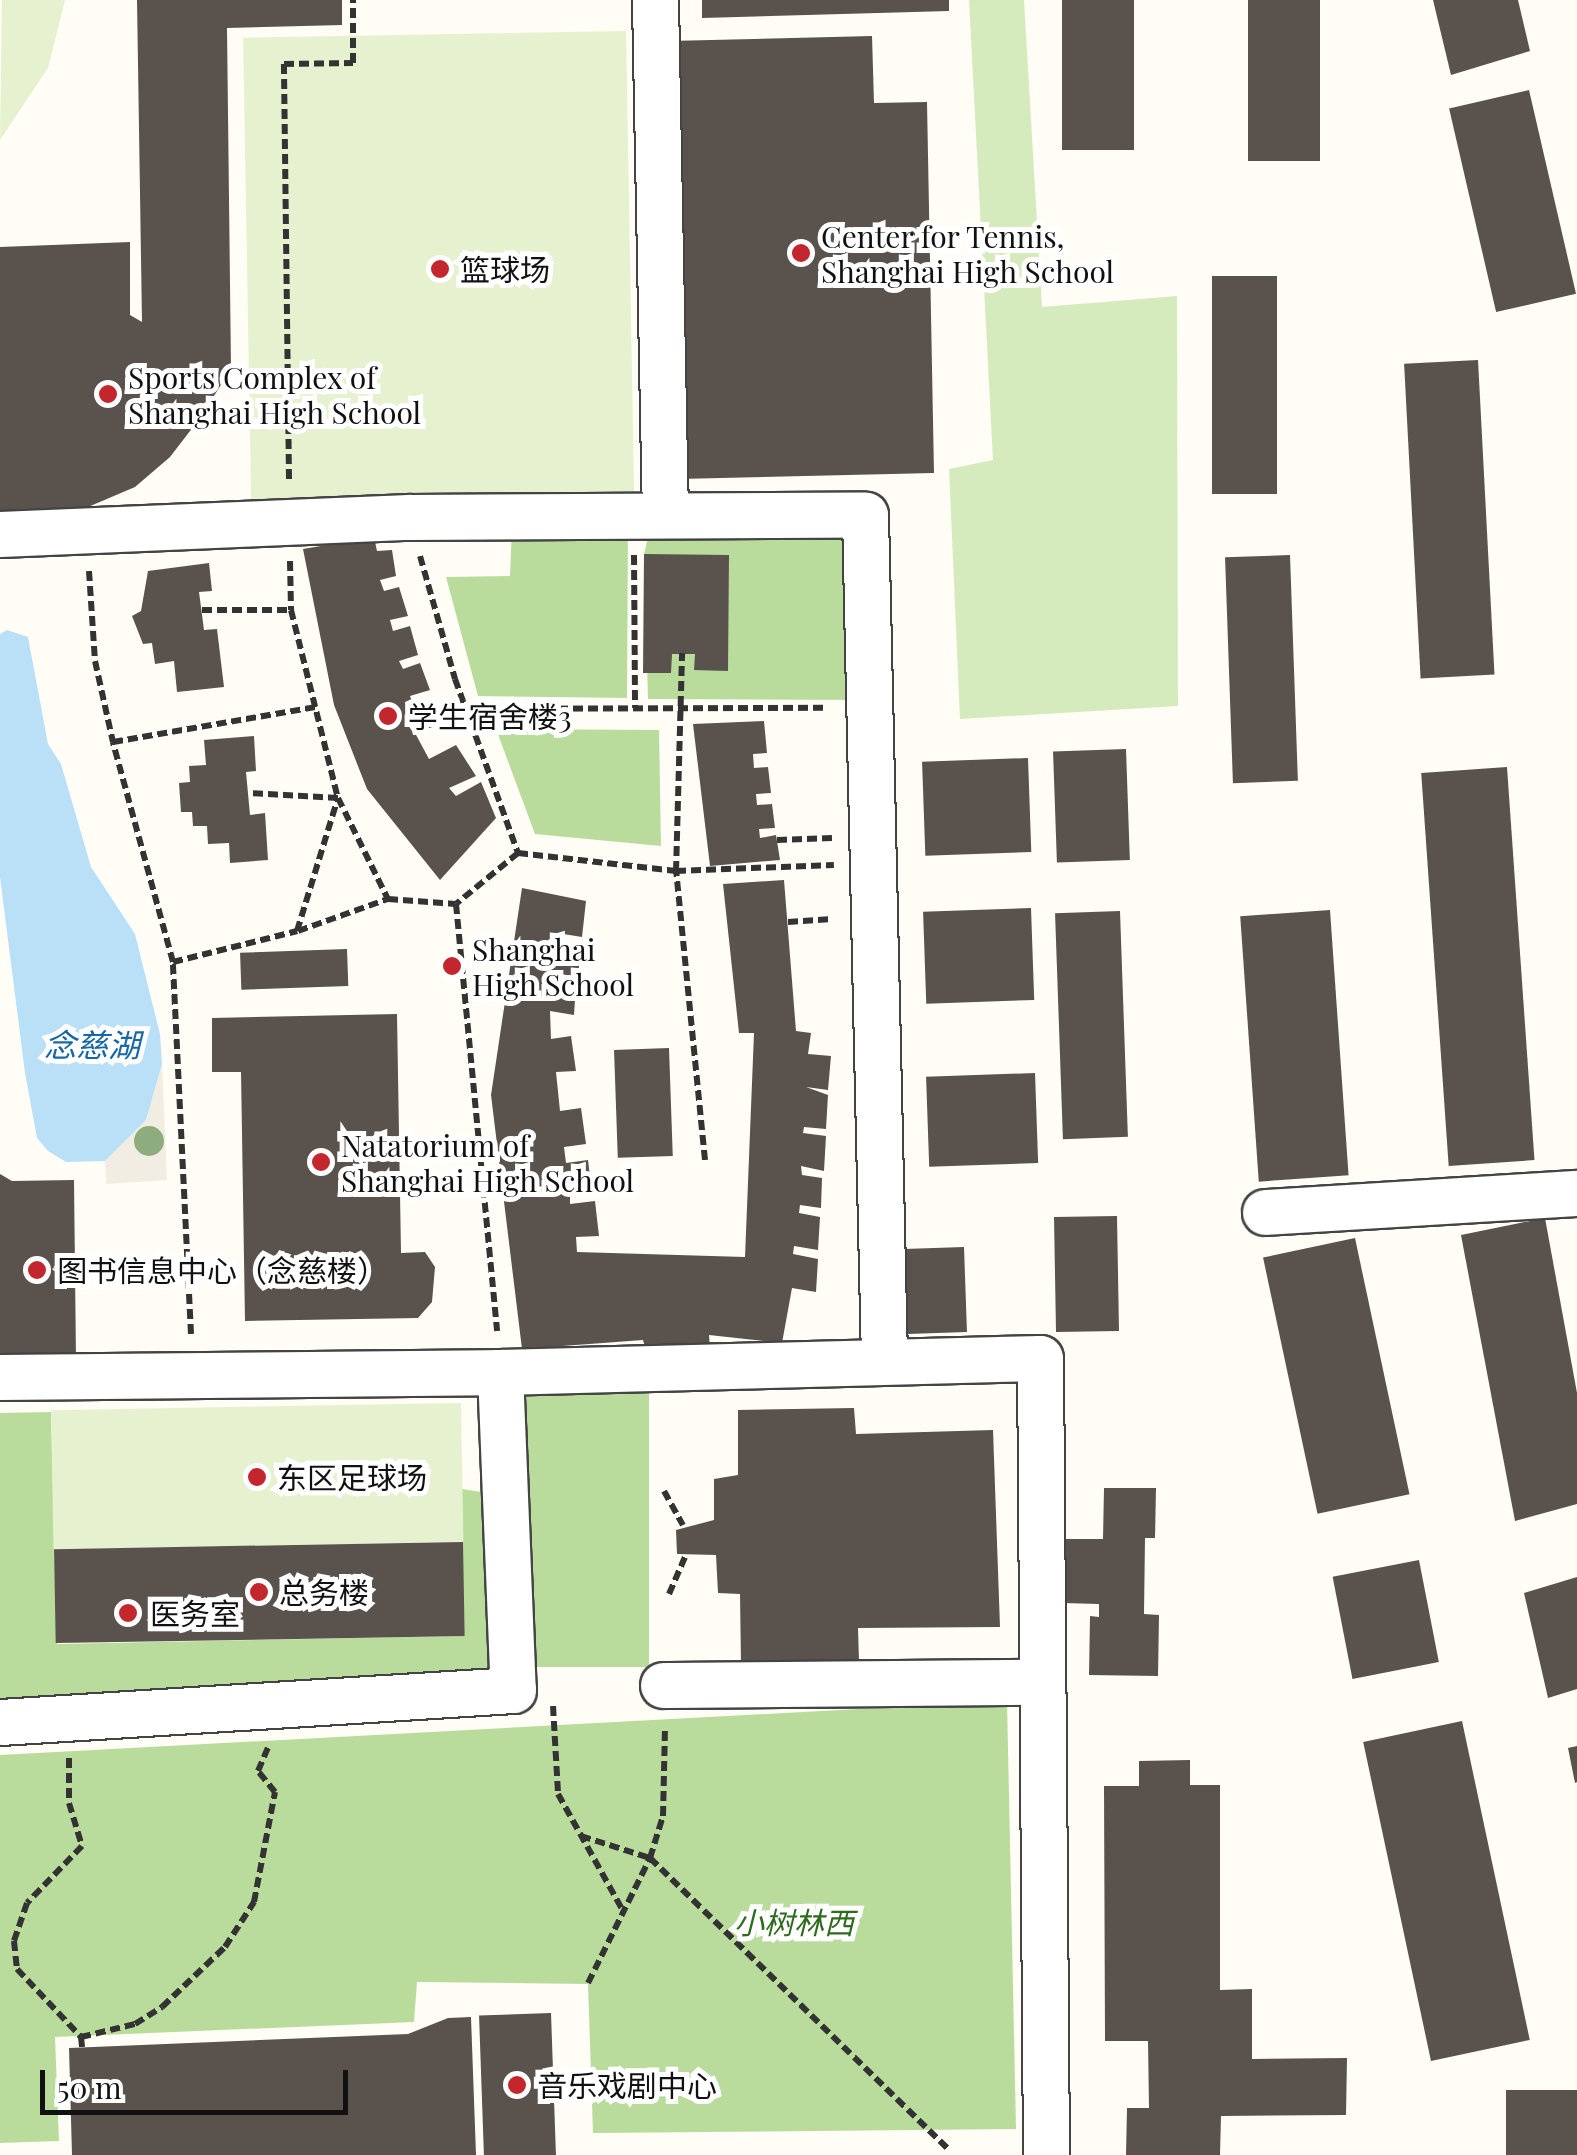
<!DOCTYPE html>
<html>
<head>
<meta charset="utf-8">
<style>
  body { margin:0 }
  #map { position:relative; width:1577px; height:2155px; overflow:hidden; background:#fffdf5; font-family:"Playfair Display","Noto Sans SC",serif }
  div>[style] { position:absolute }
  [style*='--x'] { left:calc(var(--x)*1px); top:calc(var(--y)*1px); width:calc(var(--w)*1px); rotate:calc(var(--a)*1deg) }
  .green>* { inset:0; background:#d5ebbd }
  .forest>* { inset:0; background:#b9dc9c; transform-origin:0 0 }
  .pitch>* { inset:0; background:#e6f2cf; transform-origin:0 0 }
  .plaza>* { inset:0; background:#f1ede2 }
  .water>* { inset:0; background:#b9e0f7 }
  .building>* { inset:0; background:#5a524d; transform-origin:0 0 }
  .path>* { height:6px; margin-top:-3px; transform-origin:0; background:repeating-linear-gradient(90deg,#333 0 10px,transparent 0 15px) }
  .roads { filter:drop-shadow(2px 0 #444) drop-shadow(-2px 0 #444) drop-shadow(0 2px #444) drop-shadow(0 -2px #444) }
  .minor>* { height:45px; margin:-22.5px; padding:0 22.5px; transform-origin:22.5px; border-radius:22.5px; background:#fff }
  .trees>* { width:30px; height:30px; margin:-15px; border-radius:50%; background:#8dad7f }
  .dots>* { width:28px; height:28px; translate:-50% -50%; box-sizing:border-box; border:5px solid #fff; border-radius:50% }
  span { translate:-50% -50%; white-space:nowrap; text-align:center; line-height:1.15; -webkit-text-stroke:10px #fff; paint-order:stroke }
  .poi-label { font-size:30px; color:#111 }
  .left { translate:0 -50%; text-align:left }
  .park-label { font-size:30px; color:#2f6b1f; font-style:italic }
  .water-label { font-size:32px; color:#1768a6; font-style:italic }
  .scale { position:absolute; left:40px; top:2070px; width:308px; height:45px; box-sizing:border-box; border:5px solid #111; border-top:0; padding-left:12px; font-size:30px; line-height:35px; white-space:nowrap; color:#111; -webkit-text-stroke:8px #fff; paint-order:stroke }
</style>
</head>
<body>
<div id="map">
  <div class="green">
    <div style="clip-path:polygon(969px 0,1024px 0,1042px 307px,1177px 296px,1178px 706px,960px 719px,949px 469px,993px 460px)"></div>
  </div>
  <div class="forest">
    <div style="clip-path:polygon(855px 522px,858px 700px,648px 699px,644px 554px,651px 525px)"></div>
    <div style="clip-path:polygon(512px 528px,628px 529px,627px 698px,478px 696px,446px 577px,510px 576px)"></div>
    <div style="clip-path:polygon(496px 729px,659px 730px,661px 846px,535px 834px)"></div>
    <div style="left:649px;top:1389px;width:278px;height:135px;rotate:90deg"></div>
    <div style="clip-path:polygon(51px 1412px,57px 1644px,463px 1636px,462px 1489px,488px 1493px,497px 1678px,0 1699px,0 1413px)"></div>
    <div style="clip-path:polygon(1007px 1701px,1016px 2129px,593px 2133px,588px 1984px,417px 1982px,414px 2022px,55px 2037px,59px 2141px,0 2143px,0 1755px)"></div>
  </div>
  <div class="pitch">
    <div style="clip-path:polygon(2px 0,65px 0,48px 68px,0 140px)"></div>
    <div style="left:626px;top:31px;width:468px;height:383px;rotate:89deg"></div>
    <div style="left:461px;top:1403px;width:139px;height:410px;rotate:89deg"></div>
  </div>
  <div class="plaza">
    <div style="clip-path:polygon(162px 1064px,167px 1180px,106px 1184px,105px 1161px,146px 1120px)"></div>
  </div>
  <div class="water">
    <div style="clip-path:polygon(7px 630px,28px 637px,48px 744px,61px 764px,91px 867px,135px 934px,160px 1034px,162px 1064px,146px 1120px,105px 1161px,66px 1162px,48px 1151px,37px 1138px,25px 1073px,0 877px,0 634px)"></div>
  </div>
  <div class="building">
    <div style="clip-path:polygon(137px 0,342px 0,342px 25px,227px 28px,231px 369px,200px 418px,170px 457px,135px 487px,88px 507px,41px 516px,0 510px,0 247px,130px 242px,130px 315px,142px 322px)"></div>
    <div style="clip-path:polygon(702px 0,949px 0,949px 11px,702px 18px)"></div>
    <div style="left:1062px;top:0;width:72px;height:150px"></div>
    <div style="left:1248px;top:0;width:72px;height:161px"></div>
    <div style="clip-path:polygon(1433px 0,1518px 0,1530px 51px,1451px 75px)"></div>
    <div style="clip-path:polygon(872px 36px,874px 103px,927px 102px,934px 473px,678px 479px,669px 41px)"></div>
    <div style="left:1529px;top:90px;width:209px;height:82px;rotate:77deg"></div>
    <div style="left:1212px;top:276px;width:65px;height:218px"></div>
    <div style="left:1478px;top:360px;width:315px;height:74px;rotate:87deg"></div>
    <div style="clip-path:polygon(374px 537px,377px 551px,392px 550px,396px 576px,380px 580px,384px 591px,399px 587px,408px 616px,390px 620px,393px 631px,410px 626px,418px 655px,399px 661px,403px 669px,420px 663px,430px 690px,410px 696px,414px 707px,433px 699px,441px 724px,415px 733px,429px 759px,456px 745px,476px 776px,449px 788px,456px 796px,481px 782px,496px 818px,440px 880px,367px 789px,334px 705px,303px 549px)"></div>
    <div style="clip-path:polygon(644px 554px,729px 555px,728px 671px,694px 670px,695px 654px,672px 654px,671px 673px,643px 673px)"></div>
    <div style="left:1290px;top:555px;width:226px;height:65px;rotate:88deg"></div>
    <div style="clip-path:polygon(209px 563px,212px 591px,199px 592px,204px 630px,217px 629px,224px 687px,177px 692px,174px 661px,155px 664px,152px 643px,143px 644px,132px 616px,141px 611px,148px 571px)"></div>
    <div style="clip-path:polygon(764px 721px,767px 753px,753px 754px,754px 768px,768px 767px,771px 793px,756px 794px,757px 805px,772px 804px,775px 828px,759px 829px,760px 838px,776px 835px,780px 860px,710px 866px,693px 724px)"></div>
    <div style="clip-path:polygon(254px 736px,256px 771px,246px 772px,250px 815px,265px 813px,268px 860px,230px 863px,229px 843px,208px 844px,207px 826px,193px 826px,192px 812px,181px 812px,179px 783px,190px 782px,189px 766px,206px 765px,204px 740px)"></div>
    <div style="left:1126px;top:749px;width:111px;height:73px;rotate:88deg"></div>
    <div style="left:1028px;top:758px;width:94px;height:106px;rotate:88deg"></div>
    <div style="left:1507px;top:767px;width:394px;height:86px;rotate:86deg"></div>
    <div style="clip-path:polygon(784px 880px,796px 1031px,811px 1033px,808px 1054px,831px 1056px,828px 1090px,806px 1087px,828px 1095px,826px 1129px,804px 1127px,803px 1133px,826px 1136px,824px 1171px,801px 1166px,802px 1175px,822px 1178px,821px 1208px,800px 1205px,799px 1213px,820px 1217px,818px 1250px,794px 1246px,793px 1254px,818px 1259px,816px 1292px,792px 1288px,782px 1343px,709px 1335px,710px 1349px,646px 1351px,643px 1340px,522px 1349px,491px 1095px,522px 888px,586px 901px,582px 937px,557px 933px,555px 939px,581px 944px,578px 978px,554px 972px,551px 979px,576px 984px,574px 1015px,550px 1011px,551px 1039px,571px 1036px,576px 1071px,556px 1072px,560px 1111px,581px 1108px,586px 1144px,564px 1147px,566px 1163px,588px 1160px,592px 1193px,570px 1197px,570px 1204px,595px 1201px,599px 1236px,576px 1237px,577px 1252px,745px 1257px,754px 1033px,739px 1033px,723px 884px)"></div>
    <div style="left:1031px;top:908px;width:92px;height:108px;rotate:88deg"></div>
    <div style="left:1330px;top:910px;width:266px;height:90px;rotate:86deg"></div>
    <div style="left:1120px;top:911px;width:226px;height:65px;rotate:88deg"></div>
    <div style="left:347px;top:949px;width:37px;height:107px;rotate:88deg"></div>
    <div style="clip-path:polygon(397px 1014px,401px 1253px,425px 1252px,435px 1267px,432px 1302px,418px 1318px,245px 1321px,241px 1072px,212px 1072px,212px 1018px)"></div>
    <div style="left:669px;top:1048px;width:108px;height:55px;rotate:88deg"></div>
    <div style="left:1035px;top:1073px;width:90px;height:109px;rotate:88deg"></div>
    <div style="clip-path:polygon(0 1174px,12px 1181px,74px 1180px,76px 1360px,0 1361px)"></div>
    <div style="left:1117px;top:1216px;width:115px;height:63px;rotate:89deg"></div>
    <div style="clip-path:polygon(1545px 1218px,1577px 1393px,1577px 1504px,1515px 1521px,1461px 1235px)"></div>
    <div style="left:1355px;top:1238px;width:262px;height:94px;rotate:78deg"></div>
    <div style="left:964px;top:1247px;width:85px;height:60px;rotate:88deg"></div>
    <div style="clip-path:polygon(854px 1408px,856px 1434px,993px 1430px,1000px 1627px,858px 1628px,859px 1661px,741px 1665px,740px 1594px,718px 1593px,716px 1555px,677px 1554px,676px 1530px,714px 1520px,714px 1479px,738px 1475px,738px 1410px)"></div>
    <div style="clip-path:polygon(1104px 1488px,1156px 1488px,1155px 1538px,1145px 1538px,1144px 1614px,1159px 1615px,1158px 1676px,1089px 1675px,1090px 1616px,1099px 1617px,1099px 1604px,1062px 1603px,1063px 1539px,1103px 1539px)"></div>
    <div style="left:463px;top:1542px;width:94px;height:409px;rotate:89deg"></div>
    <div style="left:1419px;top:1560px;width:104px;height:88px;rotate:79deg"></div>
    <div style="clip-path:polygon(1577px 1577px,1577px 1689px,1548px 1698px,1524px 1593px)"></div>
    <div style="left:1462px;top:1721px;width:326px;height:101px;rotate:78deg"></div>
    <div style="clip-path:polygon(1577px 1746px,1577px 1782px,1575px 1783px,1568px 1748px)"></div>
    <div style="clip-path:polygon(1190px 1760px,1190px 1785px,1220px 1785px,1220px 1990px,1252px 1989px,1252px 2059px,1347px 2058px,1346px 2115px,1221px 2116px,1220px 2155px,1126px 2155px,1127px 2108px,1149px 2108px,1148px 2041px,1105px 2041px,1104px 1786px,1139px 1786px,1139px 1761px)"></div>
    <div style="left:551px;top:2013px;width:142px;height:72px;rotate:88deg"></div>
    <div style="clip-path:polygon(471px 2017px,476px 2155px,72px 2155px,69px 2048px,408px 2034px,448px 2018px)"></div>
    <div style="left:1577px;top:2090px;width:65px;height:71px;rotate:90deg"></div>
  </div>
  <div class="path">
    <div style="--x:289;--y:479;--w:415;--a:-90.7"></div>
    <div style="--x:284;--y:64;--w:69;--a:-0.8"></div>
    <div style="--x:353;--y:63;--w:63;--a:-90"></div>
    <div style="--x:634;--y:555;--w:153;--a:89.6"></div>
    <div style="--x:420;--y:556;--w:128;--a:74.1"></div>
    <div style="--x:455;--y:679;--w:185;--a:70.1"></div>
    <div style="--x:518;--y:853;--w:80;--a:140.6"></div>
    <div style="--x:290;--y:561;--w:49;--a:88.8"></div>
    <div style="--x:291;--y:610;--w:194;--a:76"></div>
    <div style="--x:338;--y:798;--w:113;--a:63.7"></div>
    <div style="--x:388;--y:899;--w:68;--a:4.2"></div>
    <div style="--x:456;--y:904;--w:429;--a:84.5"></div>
    <div style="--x:89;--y:571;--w:90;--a:86.2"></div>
    <div style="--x:95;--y:661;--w:83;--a:77.5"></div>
    <div style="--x:202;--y:610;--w:89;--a:0"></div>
    <div style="--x:468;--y:709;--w:360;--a:-0.2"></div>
    <div style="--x:777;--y:840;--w:55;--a:-2.1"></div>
    <div style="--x:518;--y:853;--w:159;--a:6.5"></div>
    <div style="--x:676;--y:871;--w:218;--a:-88.4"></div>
    <div style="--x:788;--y:922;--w:44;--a:-3.9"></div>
    <div style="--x:298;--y:931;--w:96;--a:-19.6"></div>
    <div style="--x:173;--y:962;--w:128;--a:-14"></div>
    <div style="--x:297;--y:931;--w:139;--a:-72.9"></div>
    <div style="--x:338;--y:798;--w:90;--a:-176.8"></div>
    <div style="--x:705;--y:1160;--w:290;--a:-95.7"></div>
    <div style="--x:676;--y:871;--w:158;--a:-2.2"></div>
    <div style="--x:191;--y:1334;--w:372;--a:-92.8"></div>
    <div style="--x:173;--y:962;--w:228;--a:-105.3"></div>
    <div style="--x:113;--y:742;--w:205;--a:-9.8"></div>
    <div style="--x:664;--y:1491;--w:39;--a:61"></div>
    <div style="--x:669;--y:1594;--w:40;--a:-66.6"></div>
    <div style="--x:553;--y:1706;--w:88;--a:86.7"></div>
    <div style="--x:558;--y:1794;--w:132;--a:60.9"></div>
    <div style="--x:69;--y:1758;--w:45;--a:90"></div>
    <div style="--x:69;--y:1803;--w:45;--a:73.2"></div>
    <div style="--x:82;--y:1846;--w:79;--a:134"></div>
    <div style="--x:27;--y:1903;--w:40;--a:108.9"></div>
    <div style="--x:14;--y:1941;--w:28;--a:84"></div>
    <div style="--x:17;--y:1969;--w:93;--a:46.7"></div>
    <div style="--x:81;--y:2037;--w:10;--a:84"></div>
    <div style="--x:581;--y:1836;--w:72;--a:17.7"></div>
    <div style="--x:650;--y:1858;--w:417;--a:44.3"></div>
    <div style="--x:588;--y:1983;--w:140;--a:-63.6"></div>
    <div style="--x:650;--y:1858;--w:44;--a:-72.8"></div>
    <div style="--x:663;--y:1816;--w:90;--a:-88.7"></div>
    <div style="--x:81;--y:2037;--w:56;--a:-13.5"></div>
    <div style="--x:135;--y:2024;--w:32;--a:-32"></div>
    <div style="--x:162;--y:2007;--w:87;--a:-43.6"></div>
    <div style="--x:225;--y:1947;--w:54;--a:-57.2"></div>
    <div style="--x:254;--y:1902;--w:112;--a:-79.2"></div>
    <div style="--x:275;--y:1792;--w:27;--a:-129"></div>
    <div style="--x:258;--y:1771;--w:26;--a:-67"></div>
  </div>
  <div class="roads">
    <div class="minor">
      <div style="--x:655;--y:0;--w:514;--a:88.89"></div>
      <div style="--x:0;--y:534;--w:409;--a:-2.4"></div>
      <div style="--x:409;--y:517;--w:456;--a:-0.3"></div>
      <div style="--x:865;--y:515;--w:845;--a:88.71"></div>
      <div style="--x:1265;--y:1212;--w:313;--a:-3.5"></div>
      <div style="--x:500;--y:1372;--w:540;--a:-1.49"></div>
      <div style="--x:1040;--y:1358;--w:797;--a:89.57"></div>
      <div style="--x:0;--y:1377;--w:500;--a:-0.57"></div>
      <div style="--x:500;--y:1372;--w:318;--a:87.7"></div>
      <div style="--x:513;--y:1690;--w:514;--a:176.43"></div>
      <div style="--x:663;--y:1685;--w:379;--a:-0.5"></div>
    </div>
  </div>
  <div class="trees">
    <div style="left:149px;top:1141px"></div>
  </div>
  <div class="dots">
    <div style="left:801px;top:253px;background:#c4262e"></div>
    <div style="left:440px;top:269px;background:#c4262e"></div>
    <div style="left:108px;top:394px;background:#c4262e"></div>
    <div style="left:388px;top:716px;background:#c4262e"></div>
    <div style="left:452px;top:966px;background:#c4262e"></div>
    <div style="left:321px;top:1162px;background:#c4262e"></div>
    <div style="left:37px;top:1270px;background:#c4262e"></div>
    <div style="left:257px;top:1477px;background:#c4262e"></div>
    <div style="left:259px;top:1592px;background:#c4262e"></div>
    <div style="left:128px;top:1613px;background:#c4262e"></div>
    <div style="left:517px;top:2085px;background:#c4262e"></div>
  </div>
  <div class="poi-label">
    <span class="left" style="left:821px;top:253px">Center for Tennis,<br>Shanghai High School</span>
    <span class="left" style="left:460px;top:269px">篮球场</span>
    <span class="left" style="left:128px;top:394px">Sports Complex of<br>Shanghai High School</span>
    <span class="left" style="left:408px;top:716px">学生宿舍楼3</span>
    <span class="left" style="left:472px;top:966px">Shanghai<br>High School</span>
    <span class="left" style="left:341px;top:1162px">Natatorium of<br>Shanghai High School</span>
    <span class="left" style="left:57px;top:1270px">图书信息中心（念慈楼）</span>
    <span class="left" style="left:277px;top:1477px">东区足球场</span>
    <span class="left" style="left:279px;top:1592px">总务楼</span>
    <span class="left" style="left:150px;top:1613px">医务室</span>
    <span class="left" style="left:537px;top:2085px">音乐戏剧中心</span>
  </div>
  <div class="park-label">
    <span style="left:794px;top:1922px">小树林西</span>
  </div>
  <div class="water-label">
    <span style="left:92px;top:1044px">念慈湖</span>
  </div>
  <div class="scale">50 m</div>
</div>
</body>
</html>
